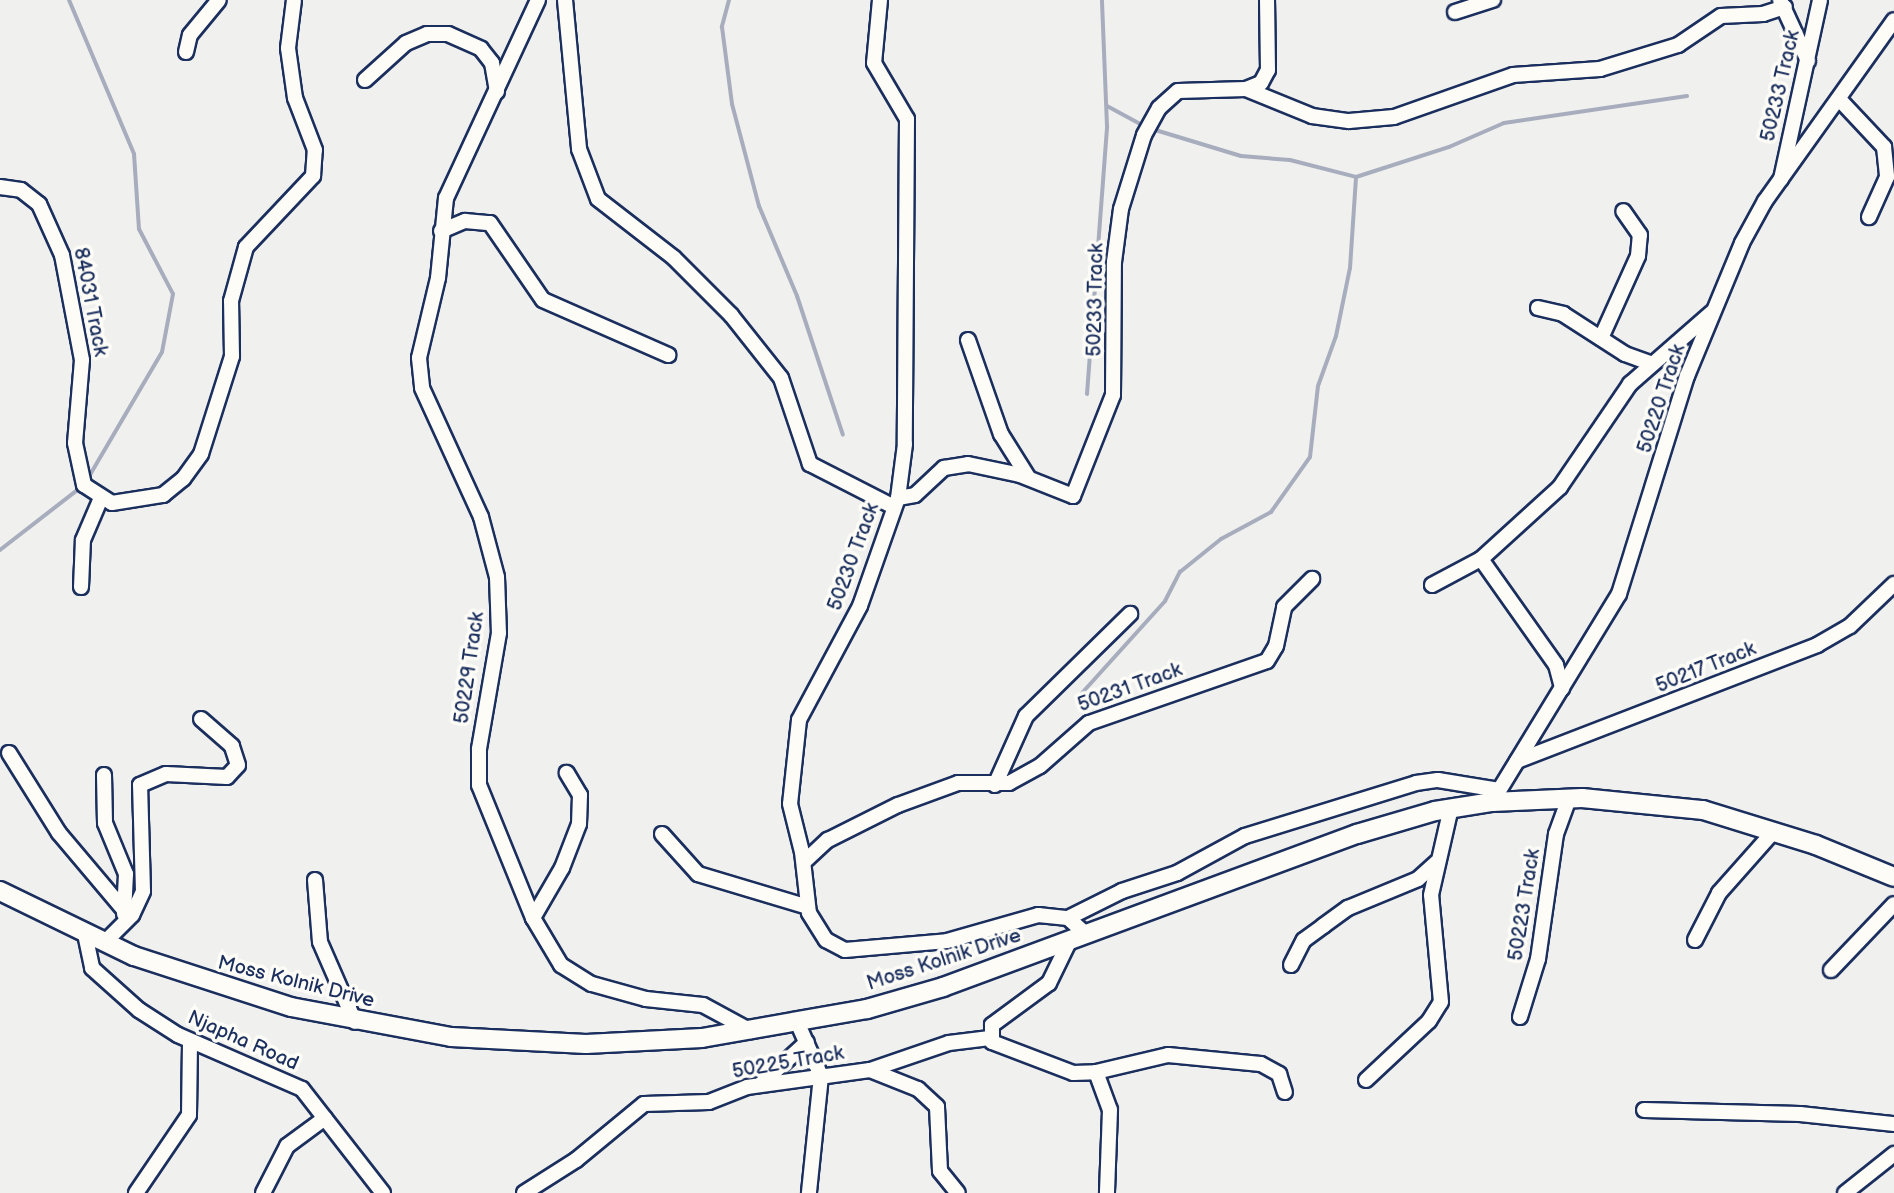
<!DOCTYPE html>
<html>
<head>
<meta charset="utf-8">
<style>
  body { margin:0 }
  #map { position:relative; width:1894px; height:1193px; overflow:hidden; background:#f0f0ee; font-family:"Balsamiq Sans",sans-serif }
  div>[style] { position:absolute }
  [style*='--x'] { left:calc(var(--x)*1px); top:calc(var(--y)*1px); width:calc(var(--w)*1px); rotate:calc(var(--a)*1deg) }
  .stream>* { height:4px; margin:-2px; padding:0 2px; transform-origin:2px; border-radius:2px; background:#a7adbd }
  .roads { filter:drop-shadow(2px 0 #1b2f5e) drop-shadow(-2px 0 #1b2f5e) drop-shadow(0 2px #1b2f5e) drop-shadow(0 -2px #1b2f5e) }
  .minor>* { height:14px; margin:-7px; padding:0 7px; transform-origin:7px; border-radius:7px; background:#fdfcf7 }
  .major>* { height:18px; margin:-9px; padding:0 9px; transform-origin:9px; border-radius:9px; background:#fdfcf7 }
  span { translate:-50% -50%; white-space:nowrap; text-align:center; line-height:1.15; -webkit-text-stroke:7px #fdfcf7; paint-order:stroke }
  .street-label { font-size:20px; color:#1b2f5e }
</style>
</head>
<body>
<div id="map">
  <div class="stream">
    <div style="--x:69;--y:0;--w:167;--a:67.1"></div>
    <div style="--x:134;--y:154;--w:75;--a:86.2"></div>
    <div style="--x:139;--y:229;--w:73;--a:62.4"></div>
    <div style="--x:173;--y:294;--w:59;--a:100.7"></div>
    <div style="--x:162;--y:352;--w:146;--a:120.4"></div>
    <div style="--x:729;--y:0;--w:28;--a:105"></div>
    <div style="--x:722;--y:27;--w:78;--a:82.6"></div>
    <div style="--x:732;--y:104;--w:106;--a:75.2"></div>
    <div style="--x:759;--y:206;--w:98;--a:67.1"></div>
    <div style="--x:797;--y:296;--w:146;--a:71.7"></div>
    <div style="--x:1107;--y:106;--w:42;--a:28.4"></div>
    <div style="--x:1152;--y:129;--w:93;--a:16.9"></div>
    <div style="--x:1241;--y:156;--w:49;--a:4.7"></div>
    <div style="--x:1290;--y:160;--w:68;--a:14.4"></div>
    <div style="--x:1356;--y:177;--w:98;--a:-17.9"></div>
    <div style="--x:1449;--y:147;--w:60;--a:-23.6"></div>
    <div style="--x:1504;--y:123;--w:185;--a:-8.4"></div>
    <div style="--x:1087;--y:394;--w:269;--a:-85.7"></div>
    <div style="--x:1107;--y:126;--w:126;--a:-92.3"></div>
    <div style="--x:0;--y:550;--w:101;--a:-37.8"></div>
    <div style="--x:1082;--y:693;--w:124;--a:-47.9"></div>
    <div style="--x:1165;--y:601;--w:33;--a:-63"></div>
    <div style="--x:1180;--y:572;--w:53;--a:-38.8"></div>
    <div style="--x:1221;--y:539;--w:57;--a:-28.4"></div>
    <div style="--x:1271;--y:512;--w:67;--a:-54.7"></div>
    <div style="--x:1310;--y:457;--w:71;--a:-83.6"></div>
    <div style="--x:1318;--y:386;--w:53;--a:-70.2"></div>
    <div style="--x:1336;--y:336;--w:69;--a:-78.4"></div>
    <div style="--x:1350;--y:268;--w:91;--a:-86.2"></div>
  </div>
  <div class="roads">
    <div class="minor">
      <div style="--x:538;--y:0;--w:218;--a:114.9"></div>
      <div style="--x:446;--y:198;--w:80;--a:95.7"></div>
      <div style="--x:438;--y:278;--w:82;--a:103.4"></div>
      <div style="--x:419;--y:358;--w:30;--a:84"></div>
      <div style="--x:422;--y:388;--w:142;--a:65.4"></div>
      <div style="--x:481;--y:517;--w:62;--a:75.1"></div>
      <div style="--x:497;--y:577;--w:56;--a:88"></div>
      <div style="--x:499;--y:633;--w:118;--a:99.8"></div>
      <div style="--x:479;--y:749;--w:36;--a:90"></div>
      <div style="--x:479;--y:785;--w:144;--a:67.9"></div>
      <div style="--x:533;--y:918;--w:55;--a:59.2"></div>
      <div style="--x:561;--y:965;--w:36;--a:32"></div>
      <div style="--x:592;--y:984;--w:56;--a:15.5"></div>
      <div style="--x:646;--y:999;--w:57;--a:6"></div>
      <div style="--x:703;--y:1005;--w:55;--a:28.4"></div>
      <div style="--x:565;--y:0;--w:150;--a:84.6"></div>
      <div style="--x:579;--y:149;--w:53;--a:69.2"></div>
      <div style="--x:598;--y:199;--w:96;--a:37.8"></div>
      <div style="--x:674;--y:258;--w:81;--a:45"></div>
      <div style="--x:731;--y:315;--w:80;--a:51.6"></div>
      <div style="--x:781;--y:378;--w:91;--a:71.4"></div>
      <div style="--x:810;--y:464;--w:94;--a:27.1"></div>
      <div style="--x:880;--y:0;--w:63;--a:95.4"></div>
      <div style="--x:874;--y:63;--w:65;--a:59.5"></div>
      <div style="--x:907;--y:119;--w:325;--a:90.4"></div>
      <div style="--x:905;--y:444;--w:54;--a:97.4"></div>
      <div style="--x:898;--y:498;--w:114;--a:109.4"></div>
      <div style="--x:860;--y:606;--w:129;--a:118.2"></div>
      <div style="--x:799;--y:720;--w:84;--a:96.1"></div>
      <div style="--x:790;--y:804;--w:49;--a:76"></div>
      <div style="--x:802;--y:852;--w:61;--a:83.5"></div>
      <div style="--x:809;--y:913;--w:32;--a:58"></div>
      <div style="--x:826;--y:940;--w:21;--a:28"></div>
      <div style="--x:845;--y:950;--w:102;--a:-5"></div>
      <div style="--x:947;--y:941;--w:95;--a:-15.9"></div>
      <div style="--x:1038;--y:915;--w:30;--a:6"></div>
      <div style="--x:1068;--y:918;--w:25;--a:42"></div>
      <div style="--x:1780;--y:0;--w:67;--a:65.3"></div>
      <div style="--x:1455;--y:12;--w:40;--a:-18"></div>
      <div style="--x:186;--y:52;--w:17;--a:-77"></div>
      <div style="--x:190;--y:35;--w:45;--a:-50.4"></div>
      <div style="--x:365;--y:80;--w:55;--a:-42.1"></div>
      <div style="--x:406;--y:43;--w:23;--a:-23"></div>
      <div style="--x:427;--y:34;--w:21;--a:0"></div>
      <div style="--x:448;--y:34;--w:36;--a:24"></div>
      <div style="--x:481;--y:49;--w:18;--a:52"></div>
      <div style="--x:492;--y:63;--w:29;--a:80"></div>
      <div style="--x:1246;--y:89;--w:71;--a:22.2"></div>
      <div style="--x:1312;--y:116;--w:37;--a:8"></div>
      <div style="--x:1349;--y:121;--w:45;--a:-5.1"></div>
      <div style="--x:1394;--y:117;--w:126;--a:-19.4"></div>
      <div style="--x:1513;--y:75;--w:87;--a:-3.9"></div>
      <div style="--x:1600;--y:69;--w:82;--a:-17.1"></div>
      <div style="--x:1678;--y:45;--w:52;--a:-34"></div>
      <div style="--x:1721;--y:16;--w:42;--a:-2.7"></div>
      <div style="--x:1763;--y:14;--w:23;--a:-18"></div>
      <div style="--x:1839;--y:99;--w:66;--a:46.8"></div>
      <div style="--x:1884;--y:147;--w:30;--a:84"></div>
      <div style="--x:1887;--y:177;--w:44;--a:114.2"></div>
      <div style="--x:1781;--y:179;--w:183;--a:-77.7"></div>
      <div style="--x:0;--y:187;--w:21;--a:8"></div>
      <div style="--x:21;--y:190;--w:23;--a:38"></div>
      <div style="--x:39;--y:204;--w:56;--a:65.7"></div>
      <div style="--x:62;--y:255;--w:107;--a:79.2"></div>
      <div style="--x:82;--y:360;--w:83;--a:94.8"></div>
      <div style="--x:75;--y:443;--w:43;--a:77.9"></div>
      <div style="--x:84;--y:485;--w:33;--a:33"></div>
      <div style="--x:112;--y:503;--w:52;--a:-8.9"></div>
      <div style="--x:163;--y:495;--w:26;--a:-39"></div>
      <div style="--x:183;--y:479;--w:31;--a:-54"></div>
      <div style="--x:201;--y:454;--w:103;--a:-72.4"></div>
      <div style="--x:232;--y:356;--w:55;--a:-91"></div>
      <div style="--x:231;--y:301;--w:56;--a:-74.5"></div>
      <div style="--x:246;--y:247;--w:98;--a:-46.7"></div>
      <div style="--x:313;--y:176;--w:26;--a:-86"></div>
      <div style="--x:315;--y:150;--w:56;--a:-111"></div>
      <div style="--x:295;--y:98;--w:50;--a:-98"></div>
      <div style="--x:288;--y:48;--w:48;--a:-82.9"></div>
      <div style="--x:441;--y:231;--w:26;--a:-23"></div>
      <div style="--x:465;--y:221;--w:25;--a:5"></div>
      <div style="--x:490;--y:223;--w:93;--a:55.5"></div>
      <div style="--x:543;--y:300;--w:137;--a:23.7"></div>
      <div style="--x:1538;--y:308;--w:26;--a:13"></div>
      <div style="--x:1563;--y:314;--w:74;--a:32.8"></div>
      <div style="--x:1625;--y:354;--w:29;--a:20"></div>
      <div style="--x:1601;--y:338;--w:90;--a:-65.7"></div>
      <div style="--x:1638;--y:256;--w:21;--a:-85"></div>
      <div style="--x:1640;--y:235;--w:29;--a:-125"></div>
      <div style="--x:968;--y:340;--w:100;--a:70.7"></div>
      <div style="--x:1001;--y:434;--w:51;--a:57.9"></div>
      <div style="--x:898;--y:498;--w:17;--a:-10"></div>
      <div style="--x:915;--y:495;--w:40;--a:-43"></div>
      <div style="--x:944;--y:468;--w:24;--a:-9"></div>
      <div style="--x:968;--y:464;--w:53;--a:11.9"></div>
      <div style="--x:1020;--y:475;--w:57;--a:21.6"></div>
      <div style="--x:1073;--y:496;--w:109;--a:-68.4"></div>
      <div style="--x:1113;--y:395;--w:133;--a:-89.6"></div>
      <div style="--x:1114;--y:262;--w:53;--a:-82.5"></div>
      <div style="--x:1121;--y:209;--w:77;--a:-72.7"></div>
      <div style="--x:1144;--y:135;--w:31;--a:-61"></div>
      <div style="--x:1159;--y:108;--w:25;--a:-42"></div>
      <div style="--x:1178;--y:91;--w:68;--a:-1.7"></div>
      <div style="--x:1246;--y:89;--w:16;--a:-22"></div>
      <div style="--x:1261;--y:83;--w:15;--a:-62"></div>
      <div style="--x:1268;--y:70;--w:70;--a:-90.8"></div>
      <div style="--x:1481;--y:559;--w:130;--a:54.7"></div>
      <div style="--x:1556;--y:665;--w:24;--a:75"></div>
      <div style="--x:1432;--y:585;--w:55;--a:-28"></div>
      <div style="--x:1481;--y:559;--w:107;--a:-42.3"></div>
      <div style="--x:1560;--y:487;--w:125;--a:-55.8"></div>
      <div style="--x:1630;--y:384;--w:108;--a:-41.2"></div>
      <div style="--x:81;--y:587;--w:47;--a:-87.6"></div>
      <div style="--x:83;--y:540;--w:46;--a:-66.8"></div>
      <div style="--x:9;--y:753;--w:94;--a:58"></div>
      <div style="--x:59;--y:833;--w:102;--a:49.8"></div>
      <div style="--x:1517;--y:761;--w:322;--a:-21.1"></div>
      <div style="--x:1817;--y:645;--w:38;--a:-30"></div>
      <div style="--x:1850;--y:626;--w:61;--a:-43.7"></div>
      <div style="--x:104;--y:775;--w:48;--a:88.8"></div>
      <div style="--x:105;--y:823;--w:55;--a:67.6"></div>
      <div style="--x:126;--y:874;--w:40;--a:92.9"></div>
      <div style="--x:995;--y:785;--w:76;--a:-65.8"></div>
      <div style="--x:1026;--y:716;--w:146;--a:-44.4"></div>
      <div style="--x:1492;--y:802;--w:244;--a:-58.6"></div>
      <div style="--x:1619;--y:594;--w:228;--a:-72.7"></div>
      <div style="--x:1687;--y:376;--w:144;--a:-67.5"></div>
      <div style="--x:1742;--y:243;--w:48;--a:-61.3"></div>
      <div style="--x:1765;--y:201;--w:222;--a:-54.5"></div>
      <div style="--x:662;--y:834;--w:54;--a:48"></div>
      <div style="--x:698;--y:874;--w:115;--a:16.7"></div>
      <div style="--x:804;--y:862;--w:33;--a:-43"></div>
      <div style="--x:828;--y:840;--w:78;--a:-26.6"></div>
      <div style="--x:898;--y:805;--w:64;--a:-20.1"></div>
      <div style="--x:958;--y:783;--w:51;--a:0"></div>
      <div style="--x:1009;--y:783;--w:35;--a:-29"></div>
      <div style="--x:1040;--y:766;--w:65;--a:-41.3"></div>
      <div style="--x:1089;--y:723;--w:188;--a:-19.2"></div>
      <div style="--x:1267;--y:661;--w:17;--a:-59"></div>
      <div style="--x:1276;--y:646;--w:40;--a:-78"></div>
      <div style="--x:1284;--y:607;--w:40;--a:-45"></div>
      <div style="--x:315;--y:880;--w:62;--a:85.4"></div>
      <div style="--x:320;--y:942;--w:87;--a:66.4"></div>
      <div style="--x:533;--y:918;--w:58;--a:-59.9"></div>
      <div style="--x:562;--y:868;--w:47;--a:-68.9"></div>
      <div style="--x:579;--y:824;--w:29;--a:-88"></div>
      <div style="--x:580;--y:795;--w:26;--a:-121"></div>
      <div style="--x:1068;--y:918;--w:60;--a:-26.6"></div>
      <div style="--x:1122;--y:891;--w:58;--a:-18.1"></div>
      <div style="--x:1177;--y:873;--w:77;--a:-28.6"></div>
      <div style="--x:1245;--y:836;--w:179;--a:-17.2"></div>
      <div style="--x:1416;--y:783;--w:22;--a:-8"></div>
      <div style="--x:1438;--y:780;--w:62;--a:9.3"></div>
      <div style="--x:85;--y:934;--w:35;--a:78"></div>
      <div style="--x:92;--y:968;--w:63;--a:41.8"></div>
      <div style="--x:139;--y:1010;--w:46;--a:32.7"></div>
      <div style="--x:178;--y:1035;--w:135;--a:23.5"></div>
      <div style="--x:302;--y:1089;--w:132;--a:52.1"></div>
      <div style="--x:1695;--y:940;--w:53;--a:-62.9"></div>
      <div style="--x:1719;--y:893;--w:83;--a:-48.4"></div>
      <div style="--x:1069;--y:942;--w:46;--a:116"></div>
      <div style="--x:1049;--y:983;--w:71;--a:143.6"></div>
      <div style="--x:992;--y:1025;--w:17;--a:90"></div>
      <div style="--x:992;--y:1042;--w:87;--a:20.9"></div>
      <div style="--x:1073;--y:1073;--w:23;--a:-2"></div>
      <div style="--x:1096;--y:1072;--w:74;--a:-13.3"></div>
      <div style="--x:1168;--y:1055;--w:93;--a:5.5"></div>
      <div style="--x:1261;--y:1064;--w:21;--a:29"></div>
      <div style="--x:1279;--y:1074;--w:19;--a:72"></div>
      <div style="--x:104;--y:943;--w:40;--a:-45"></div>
      <div style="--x:132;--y:915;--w:26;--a:-65"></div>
      <div style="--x:143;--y:891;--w:106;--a:-91.6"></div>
      <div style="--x:140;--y:785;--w:28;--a:-23"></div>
      <div style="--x:166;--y:774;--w:61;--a:2.8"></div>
      <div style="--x:227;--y:777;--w:16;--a:-47"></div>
      <div style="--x:238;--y:765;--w:20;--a:-108"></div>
      <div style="--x:232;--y:746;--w:41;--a:-138.9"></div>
      <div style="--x:1291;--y:965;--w:28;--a:-63"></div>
      <div style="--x:1304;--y:940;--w:24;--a:-36"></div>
      <div style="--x:1323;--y:926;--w:31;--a:-36"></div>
      <div style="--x:1348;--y:908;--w:76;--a:-22.5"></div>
      <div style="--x:1418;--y:879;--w:25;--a:-42"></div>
      <div style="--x:1831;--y:970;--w:91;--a:-46.3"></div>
      <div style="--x:1520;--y:1017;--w:61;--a:-72.8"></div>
      <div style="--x:1538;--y:959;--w:126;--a:-81.8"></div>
      <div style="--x:1556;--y:834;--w:37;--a:-70"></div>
      <div style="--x:798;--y:1024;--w:57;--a:66.1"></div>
      <div style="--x:821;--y:1076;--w:118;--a:95.9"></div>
      <div style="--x:870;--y:1070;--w:52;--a:21.6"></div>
      <div style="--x:918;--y:1089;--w:26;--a:43"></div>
      <div style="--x:937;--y:1107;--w:64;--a:87.3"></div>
      <div style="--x:940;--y:1171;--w:28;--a:51"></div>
      <div style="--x:1096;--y:1072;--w:40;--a:69.8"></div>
      <div style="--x:1110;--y:1110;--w:83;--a:92.1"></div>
      <div style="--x:1366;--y:1080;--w:86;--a:-43.1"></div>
      <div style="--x:1429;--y:1021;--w:22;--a:-58"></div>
      <div style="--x:1441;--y:1002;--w:107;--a:-95.3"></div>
      <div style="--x:1431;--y:895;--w:89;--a:-77.1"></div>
      <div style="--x:761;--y:1084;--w:62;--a:-42.4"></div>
      <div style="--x:1644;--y:1110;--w:156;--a:1.5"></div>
      <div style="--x:1800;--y:1114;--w:95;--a:6.1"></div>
      <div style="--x:136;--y:1193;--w:94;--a:-55.8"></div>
      <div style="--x:189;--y:1115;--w:74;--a:-89.2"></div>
      <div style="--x:263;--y:1193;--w:53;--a:-62.9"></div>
      <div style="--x:287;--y:1146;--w:47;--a:-36.4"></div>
      <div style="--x:524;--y:1193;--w:62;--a:-32.4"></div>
      <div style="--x:576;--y:1160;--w:88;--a:-39.5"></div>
      <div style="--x:644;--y:1104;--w:65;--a:-1.8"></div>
      <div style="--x:709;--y:1102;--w:41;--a:-21.5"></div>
      <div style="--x:747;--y:1087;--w:124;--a:-7.9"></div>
      <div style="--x:870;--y:1070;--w:83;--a:-18.9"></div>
      <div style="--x:949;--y:1043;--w:41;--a:-7"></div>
      <div style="--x:1845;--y:1193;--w:63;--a:-38.5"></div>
    </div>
    <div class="major">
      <div style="--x:0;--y:891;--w:149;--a:25.9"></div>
      <div style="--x:134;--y:956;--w:165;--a:18"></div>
      <div style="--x:291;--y:1007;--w:163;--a:10.6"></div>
      <div style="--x:451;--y:1037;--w:135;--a:3"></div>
      <div style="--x:586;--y:1044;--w:116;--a:-3"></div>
      <div style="--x:702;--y:1038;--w:168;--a:-10"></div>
      <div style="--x:867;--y:1009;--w:79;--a:-16.1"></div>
      <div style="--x:943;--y:987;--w:441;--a:-20.3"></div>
      <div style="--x:1357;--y:834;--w:81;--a:-16.4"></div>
      <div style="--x:1435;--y:811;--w:58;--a:-9"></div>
      <div style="--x:1492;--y:802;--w:90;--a:-2.5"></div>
      <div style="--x:1582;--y:798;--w:122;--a:5.7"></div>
      <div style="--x:1703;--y:810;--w:118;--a:17.2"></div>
      <div style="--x:1816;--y:845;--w:84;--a:22.3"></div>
    </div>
  </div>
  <div class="street-label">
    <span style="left:1781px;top:86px;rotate:-77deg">50233 Track</span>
    <span style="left:1096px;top:300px;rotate:-89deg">50233 Track</span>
    <span style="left:90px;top:302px;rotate:79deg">84031 Track</span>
    <span style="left:1662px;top:399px;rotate:-72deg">50220 Track</span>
    <span style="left:854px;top:557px;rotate:-70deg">50230 Track</span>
    <span style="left:470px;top:668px;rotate:-82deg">50229 Track</span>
    <span style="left:1706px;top:668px;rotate:-22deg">50217 Track</span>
    <span style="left:1130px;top:688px;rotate:-20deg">50231 Track</span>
    <span style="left:1525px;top:905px;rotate:-81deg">50223 Track</span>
    <span style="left:944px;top:960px;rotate:-18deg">Moss Kolnik Drive</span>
    <span style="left:296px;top:982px;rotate:14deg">Moss Kolnik Drive</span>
    <span style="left:243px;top:1041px;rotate:24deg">Njapha Road</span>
    <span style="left:788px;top:1063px;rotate:-10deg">50225 Track</span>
  </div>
</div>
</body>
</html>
